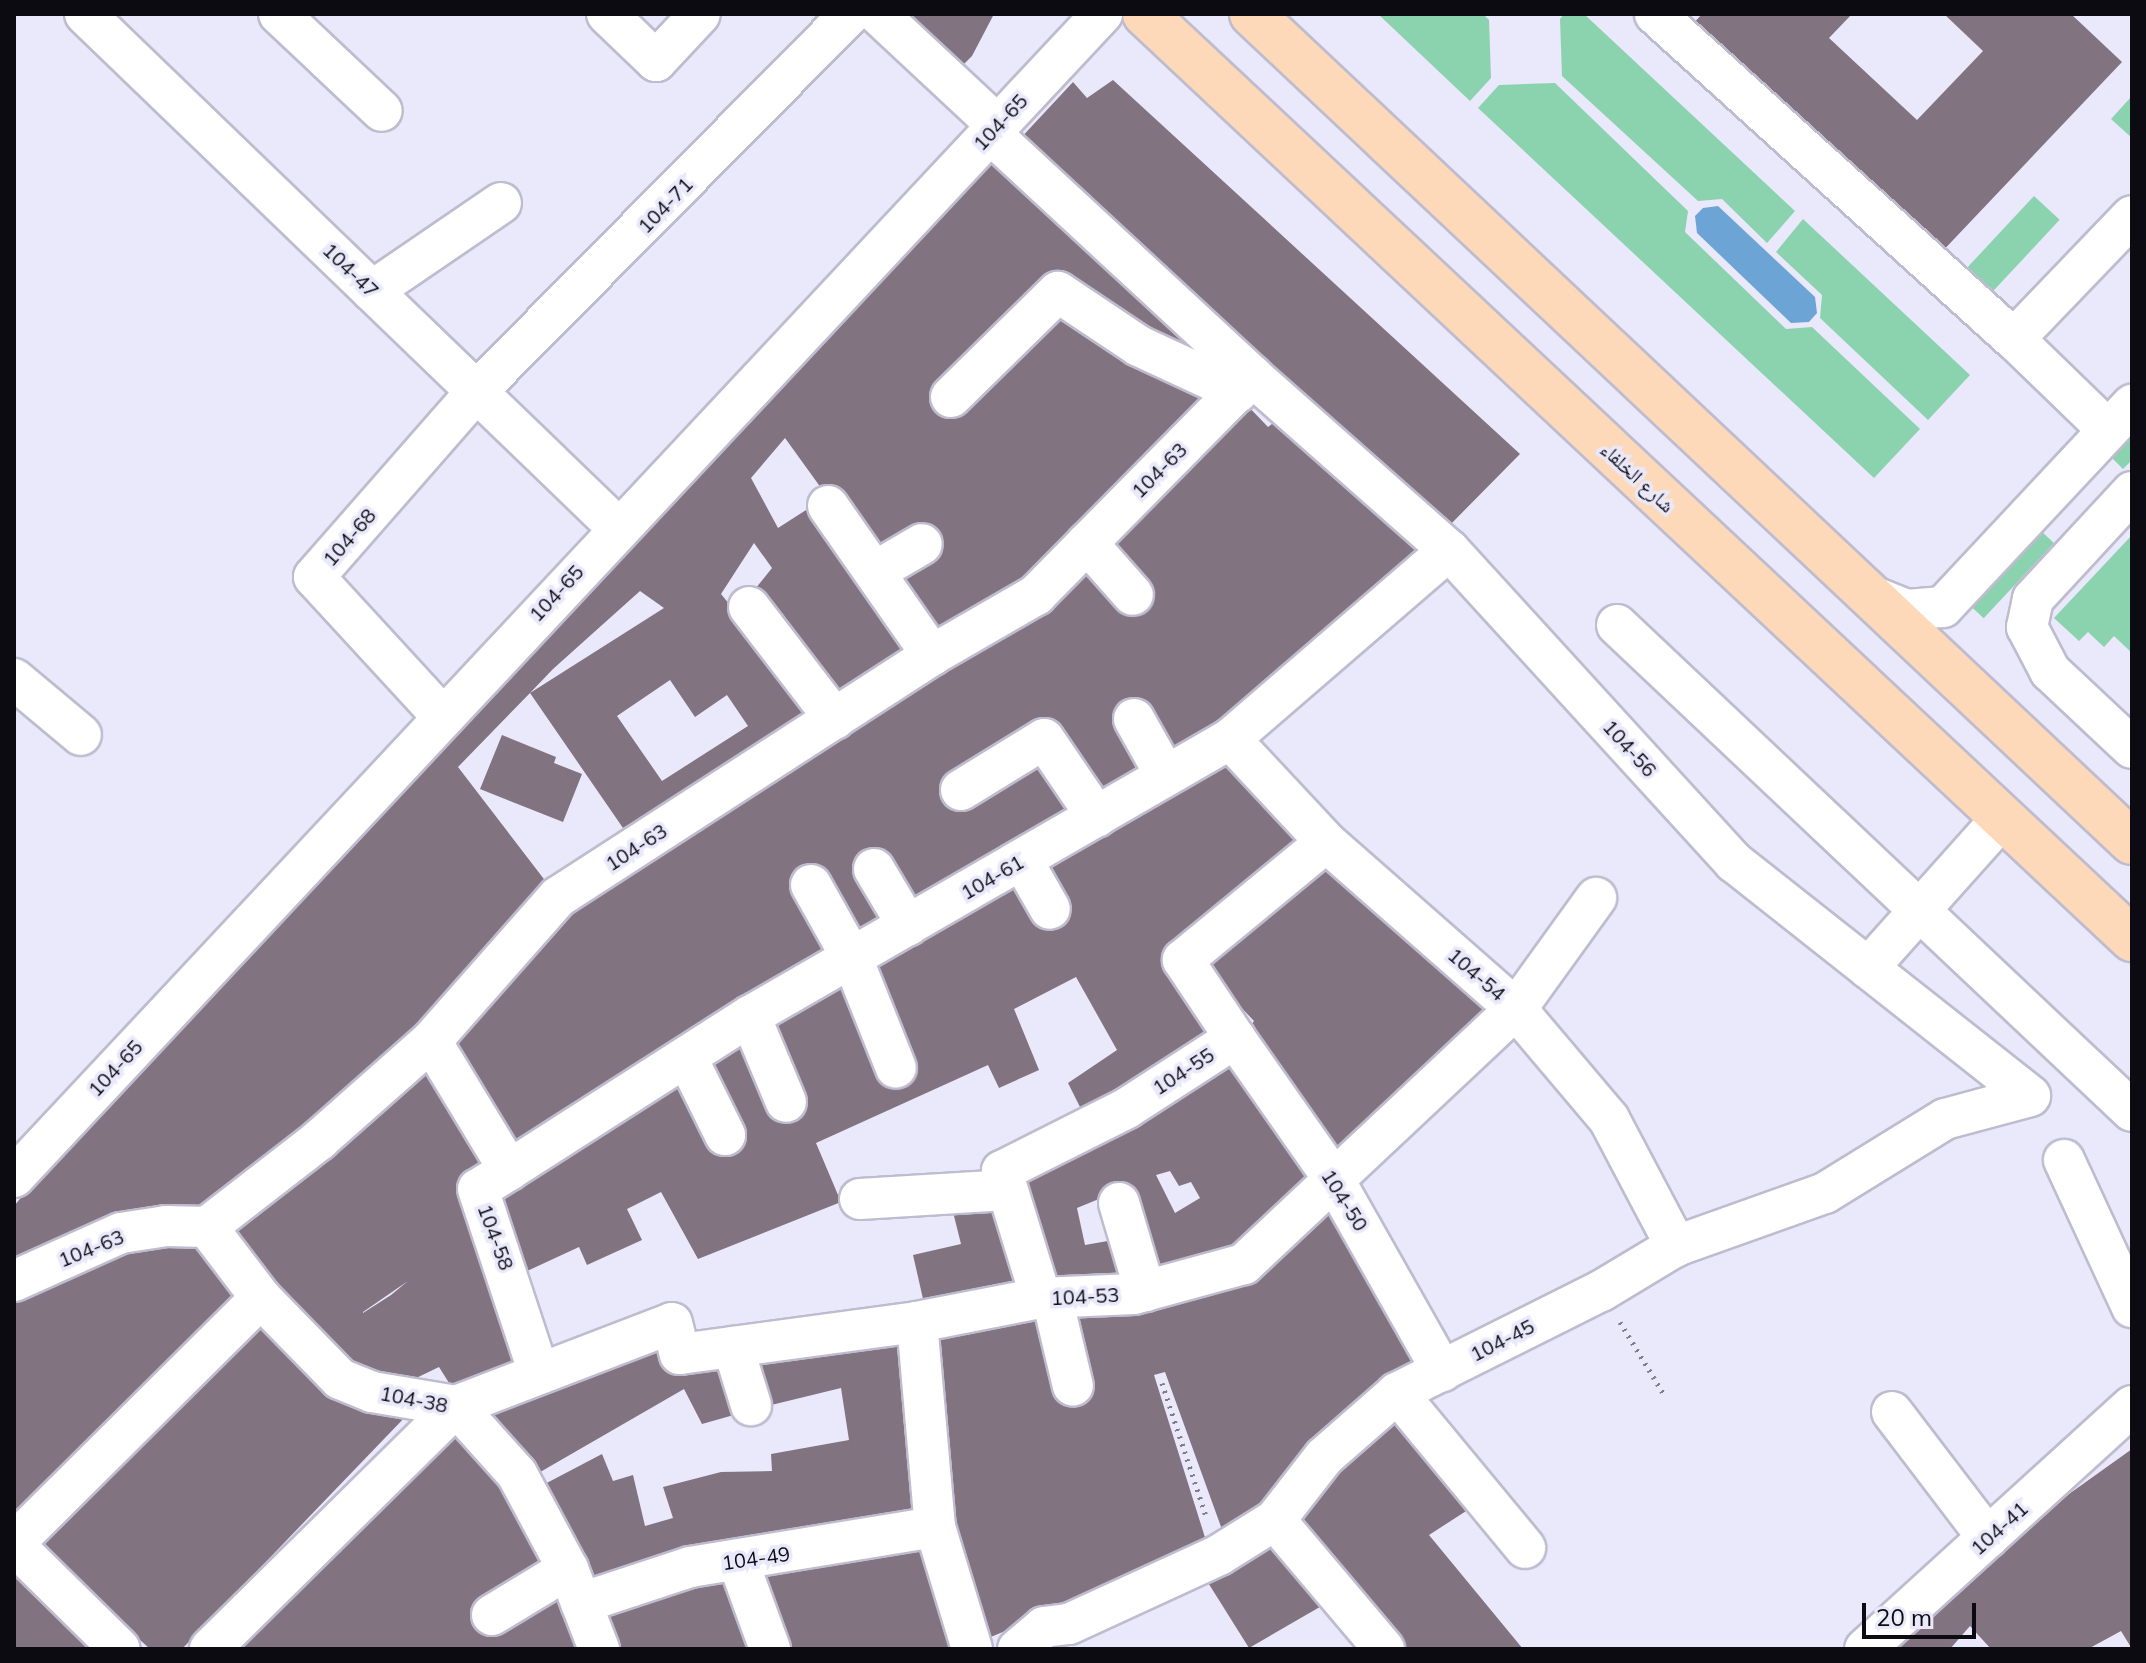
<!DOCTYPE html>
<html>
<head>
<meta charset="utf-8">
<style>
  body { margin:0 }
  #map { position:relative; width:2146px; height:1663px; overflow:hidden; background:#eae8fb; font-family:Mulish,"Noto Naskh Arabic",sans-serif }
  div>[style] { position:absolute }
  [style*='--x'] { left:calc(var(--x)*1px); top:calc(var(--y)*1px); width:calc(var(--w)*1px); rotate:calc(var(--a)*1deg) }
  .green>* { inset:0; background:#8bd2af; transform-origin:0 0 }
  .water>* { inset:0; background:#6ca4d6 }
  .building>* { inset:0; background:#827380 }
  .path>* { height:5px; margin-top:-2.5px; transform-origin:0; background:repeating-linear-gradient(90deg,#7f7d8a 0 2px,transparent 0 8px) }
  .roads { filter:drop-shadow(2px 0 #bebcce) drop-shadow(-2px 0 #bebcce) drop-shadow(0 2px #bebcce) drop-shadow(0 -2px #bebcce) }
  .minor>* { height:40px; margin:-20px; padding:0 20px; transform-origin:20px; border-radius:20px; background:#fff }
  .major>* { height:44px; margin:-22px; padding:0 22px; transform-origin:22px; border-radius:22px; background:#fdd9b9 }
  span { translate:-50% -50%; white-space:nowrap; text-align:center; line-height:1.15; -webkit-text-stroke:7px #eae8fb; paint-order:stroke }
  .street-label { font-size:20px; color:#0c0b11 }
  .frame { position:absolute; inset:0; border:16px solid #0c0b11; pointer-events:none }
  .scale { position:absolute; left:1862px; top:1603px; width:114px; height:36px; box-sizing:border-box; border:4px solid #0c0b11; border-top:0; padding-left:10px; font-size:24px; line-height:28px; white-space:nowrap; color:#0c0b11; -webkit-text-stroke:6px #eae8fb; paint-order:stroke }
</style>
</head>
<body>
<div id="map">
  <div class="green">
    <div style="clip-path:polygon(1378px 14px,1483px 14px,1489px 20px,1491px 78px,1470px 101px)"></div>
    <div style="clip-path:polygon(1564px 14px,1584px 14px,1795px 211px,1767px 243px,1722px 199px,1698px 201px,1562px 76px,1560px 19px)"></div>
    <div style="clip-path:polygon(1555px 83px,1688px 211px,1685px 232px,1786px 329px,1812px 327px,1920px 429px,1874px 478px,1478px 108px,1499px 85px)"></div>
    <div style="clip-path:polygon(2132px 96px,2132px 138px,2111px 119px)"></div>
    <div style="left:2034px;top:196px;width:35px;height:108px;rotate:43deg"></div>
    <div style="clip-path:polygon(1803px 219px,1970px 375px,1928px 420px,1820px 318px,1822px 295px,1776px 252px)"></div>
    <div style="clip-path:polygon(2132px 433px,2132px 460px,2123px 469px,2110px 456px)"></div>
    <div style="left:2040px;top:530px;width:19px;height:103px;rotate:43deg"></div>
    <div style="clip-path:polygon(2132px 535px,2132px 653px,2114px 636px,2104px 647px,2088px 632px,2079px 641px,2054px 618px)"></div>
  </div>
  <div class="water">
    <div style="clip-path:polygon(1718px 206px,1815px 297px,1817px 313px,1809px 322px,1791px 323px,1697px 233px,1695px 216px,1703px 208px)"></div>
  </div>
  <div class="building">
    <div style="clip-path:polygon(890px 14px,994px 14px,972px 56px,954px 74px)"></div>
    <div style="clip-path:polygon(1702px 14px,1852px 14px,1829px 38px,1917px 120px,1983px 51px,1944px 14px,2071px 14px,2122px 62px,1937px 257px,1691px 26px)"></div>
    <div style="clip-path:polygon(1113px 80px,1520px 454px,1443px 532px,1018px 141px,1073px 82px,1087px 98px)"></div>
    <div style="clip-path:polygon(evenodd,987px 152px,1220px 357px,1212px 371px,1053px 303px,1217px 389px,1060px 554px,933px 643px,785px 438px,751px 478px,778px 528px,817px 503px,920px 646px,839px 704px,751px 594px,772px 568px,754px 543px,721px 594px,820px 715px,623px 828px,530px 693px,664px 608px,640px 591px,553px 669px,530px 693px,458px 767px,550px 887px,436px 1014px,209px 1211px,14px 1269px,14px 1206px,82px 1125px,987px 152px,670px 680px,695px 717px,727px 695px,748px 726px,662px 781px,617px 716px,670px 680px)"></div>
    <div style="clip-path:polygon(1243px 401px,1268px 427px,1277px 420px,1367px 506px,1383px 494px,1437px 548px,1240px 718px,1169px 766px,1133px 706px,1120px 714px,1156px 776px,1098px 806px,1049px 727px,950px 787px,962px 811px,984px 799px,977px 789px,1041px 749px,1083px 814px,909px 914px,876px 861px,866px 867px,898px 918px,853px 948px,812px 878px,805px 882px,845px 953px,665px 1060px,517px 1157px,444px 1047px,566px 902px,836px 732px,935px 660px,1037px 609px,1091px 557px,1130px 604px,1143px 594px,1099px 545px,1144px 492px)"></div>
    <div style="clip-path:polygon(502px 735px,556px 757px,554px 763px,582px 774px,563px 822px,480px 789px)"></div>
    <div style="clip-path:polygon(1229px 746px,1305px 836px,1193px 932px,1224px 1037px,1087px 1121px,1068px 1083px,1117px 1050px,1076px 977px,1014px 1009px,1039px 1070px,999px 1088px,988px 1065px,816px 1143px,841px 1202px,698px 1259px,661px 1192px,627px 1209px,642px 1240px,587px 1265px,579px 1247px,525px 1272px,487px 1191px,756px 1018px)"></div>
    <div style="clip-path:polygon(1331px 856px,1501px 1007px,1332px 1160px,1241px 1039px,1254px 1021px,1200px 964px)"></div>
    <div style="clip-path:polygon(evenodd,1225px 1050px,1319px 1176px,1245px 1248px,1146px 1285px,1111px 1194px,1077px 1208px,1085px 1245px,1125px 1238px,1138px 1286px,1047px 1291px,1008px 1173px,1225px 1050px,1170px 1171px,1179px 1186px,1191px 1182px,1200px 1198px,1175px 1213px,1156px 1175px,1170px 1171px)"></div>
    <div style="clip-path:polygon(evenodd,432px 1056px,500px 1172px,471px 1188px,528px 1367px,456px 1394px,439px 1367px,412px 1380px,340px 1367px,221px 1228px,432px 1056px,408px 1281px,391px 1295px,363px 1313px,363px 1312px,408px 1281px)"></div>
    <div style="clip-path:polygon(1331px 1190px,1429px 1361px,1275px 1502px,1224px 1535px,1165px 1372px,1154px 1375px,1208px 1547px,981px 1641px,943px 1515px,928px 1326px,1153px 1298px)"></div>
    <div style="clip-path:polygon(1001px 1199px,1024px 1289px,926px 1312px,913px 1255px,961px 1244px,953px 1212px)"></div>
    <div style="clip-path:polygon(185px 1234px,243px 1295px,14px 1525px,14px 1291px,82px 1261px)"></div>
    <div style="clip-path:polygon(261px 1312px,408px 1414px,182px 1649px,150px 1649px,29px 1540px)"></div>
    <div style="clip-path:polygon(665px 1333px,729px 1355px,748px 1411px,702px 1424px,684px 1389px,535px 1475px,484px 1403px)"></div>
    <div style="clip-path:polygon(910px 1338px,927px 1519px,585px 1592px,541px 1486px,602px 1454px,613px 1481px,633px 1475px,645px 1526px,673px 1518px,663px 1487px,721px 1472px,772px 1471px,771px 1454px,849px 1440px,841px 1388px,759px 1408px,741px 1354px)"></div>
    <div style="clip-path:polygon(1396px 1409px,1477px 1504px,1429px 1535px,1523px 1649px,1405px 1649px,1294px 1518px)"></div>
    <div style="clip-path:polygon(455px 1421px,500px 1473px,553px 1561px,470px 1609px,494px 1636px,567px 1591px,592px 1649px,223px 1649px)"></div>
    <div style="clip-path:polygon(2132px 1449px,2132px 1649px,2121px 1631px,2088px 1649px,1991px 1649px,1970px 1626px,1950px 1649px,1895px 1649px,2069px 1494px)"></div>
    <div style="clip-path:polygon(932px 1533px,962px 1649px,785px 1649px,754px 1566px)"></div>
    <div style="clip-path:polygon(1279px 1543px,1325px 1604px,1249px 1648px,1207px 1581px)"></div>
    <div style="clip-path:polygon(14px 1567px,103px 1649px,14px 1649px)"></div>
    <div style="clip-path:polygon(729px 1570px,757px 1649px,611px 1649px,594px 1607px)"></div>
  </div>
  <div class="path">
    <div style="--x:1620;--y:1322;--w:87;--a:58.7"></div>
    <div style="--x:1162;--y:1383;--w:140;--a:71.7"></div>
  </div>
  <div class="roads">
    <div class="minor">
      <div style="--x:85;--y:14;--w:739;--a:43.96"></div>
      <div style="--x:279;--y:14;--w:141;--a:43.3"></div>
      <div style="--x:607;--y:14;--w:68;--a:43.8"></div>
      <div style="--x:656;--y:61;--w:64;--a:-46.9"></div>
      <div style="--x:878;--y:14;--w:163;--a:43"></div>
      <div style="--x:1655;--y:14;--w:484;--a:42.2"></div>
      <div style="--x:990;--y:133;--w:357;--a:42.8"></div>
      <div style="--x:1252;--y:376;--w:263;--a:41.5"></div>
      <div style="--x:1449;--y:550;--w:423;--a:47.6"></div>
      <div style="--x:1734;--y:862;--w:377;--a:38.3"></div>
      <div style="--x:372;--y:291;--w:156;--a:-34.3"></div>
      <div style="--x:951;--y:397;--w:150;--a:-44.5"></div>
      <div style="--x:1058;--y:292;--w:97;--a:33.7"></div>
      <div style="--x:1139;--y:346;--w:109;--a:24.9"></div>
      <div style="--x:2108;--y:430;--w:131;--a:-135.9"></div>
      <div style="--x:2014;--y:339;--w:170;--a:-46.2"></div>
      <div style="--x:2132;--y:492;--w:146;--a:132.8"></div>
      <div style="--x:2033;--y:599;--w:29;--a:102"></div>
      <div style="--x:2027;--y:627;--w:50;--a:62.4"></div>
      <div style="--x:2050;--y:671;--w:112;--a:43.2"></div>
      <div style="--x:828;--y:506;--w:182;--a:55.1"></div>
      <div style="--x:1087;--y:543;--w:69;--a:48.5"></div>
      <div style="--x:876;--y:571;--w:53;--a:-30.4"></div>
      <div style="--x:1867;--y:594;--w:43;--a:21.8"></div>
      <div style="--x:1907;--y:610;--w:36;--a:-5"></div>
      <div style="--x:1943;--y:607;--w:277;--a:-46.9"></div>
      <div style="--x:749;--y:607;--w:141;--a:52.5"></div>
      <div style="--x:1617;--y:625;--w:708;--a:43.34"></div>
      <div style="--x:14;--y:679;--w:87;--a:39.9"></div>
      <div style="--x:442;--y:716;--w:189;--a:-132.6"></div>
      <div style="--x:314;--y:577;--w:246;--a:-48.8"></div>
      <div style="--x:476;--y:392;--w:532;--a:-45.3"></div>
      <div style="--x:1134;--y:719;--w:65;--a:60.7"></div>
      <div style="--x:1230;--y:739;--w:141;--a:47"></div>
      <div style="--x:1326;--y:842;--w:253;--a:41.3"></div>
      <div style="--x:1516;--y:1009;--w:144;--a:49.8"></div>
      <div style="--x:1609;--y:1119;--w:144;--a:62.2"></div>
      <div style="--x:961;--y:790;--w:97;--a:-31.6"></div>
      <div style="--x:1044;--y:739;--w:94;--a:55.8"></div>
      <div style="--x:1022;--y:860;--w:56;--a:60.3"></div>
      <div style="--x:874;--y:869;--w:66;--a:59.2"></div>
      <div style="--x:811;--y:885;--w:84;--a:60.7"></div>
      <div style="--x:852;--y:958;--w:118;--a:68.2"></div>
      <div style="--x:1868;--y:968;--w:201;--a:-48.2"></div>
      <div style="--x:750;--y:1016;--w:93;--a:67.3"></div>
      <div style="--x:1235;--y:1038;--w:171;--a:55"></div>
      <div style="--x:1333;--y:1178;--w:222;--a:60.5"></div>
      <div style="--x:431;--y:1041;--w:151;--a:58.8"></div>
      <div style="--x:509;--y:1170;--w:36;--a:148"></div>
      <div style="--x:478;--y:1189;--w:194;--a:71.7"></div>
      <div style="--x:687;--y:1058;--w:86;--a:63.7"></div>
      <div style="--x:2064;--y:1160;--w:162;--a:65.2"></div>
      <div style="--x:509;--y:1170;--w:286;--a:-32.6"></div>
      <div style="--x:750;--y:1016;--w:554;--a:-29.99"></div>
      <div style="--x:1230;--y:739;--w:289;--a:-40.8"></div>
      <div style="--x:14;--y:1177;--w:1593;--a:-46.91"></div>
      <div style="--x:860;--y:1199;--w:147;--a:-3.5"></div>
      <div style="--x:1119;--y:1203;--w:92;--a:73.5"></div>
      <div style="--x:207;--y:1227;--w:89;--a:52.7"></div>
      <div style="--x:261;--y:1298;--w:113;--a:45.7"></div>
      <div style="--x:340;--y:1379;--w:35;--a:22"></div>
      <div style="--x:372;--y:1392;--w:85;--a:9.5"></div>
      <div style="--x:456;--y:1406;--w:91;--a:48.1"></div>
      <div style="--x:517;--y:1474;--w:108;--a:61.8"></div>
      <div style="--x:568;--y:1569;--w:86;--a:68.8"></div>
      <div style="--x:14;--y:1281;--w:117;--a:-24.2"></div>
      <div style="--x:121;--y:1233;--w:46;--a:-8.8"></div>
      <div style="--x:166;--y:1226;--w:41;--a:1.4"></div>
      <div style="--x:207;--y:1227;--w:142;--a:-37.8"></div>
      <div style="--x:319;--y:1140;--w:149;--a:-41.5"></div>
      <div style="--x:431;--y:1041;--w:192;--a:-48.6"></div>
      <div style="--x:558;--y:897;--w:445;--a:-32.9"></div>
      <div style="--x:932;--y:655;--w:120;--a:-30"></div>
      <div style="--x:1036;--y:595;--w:308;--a:-45.4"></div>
      <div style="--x:1041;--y:1298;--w:133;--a:-107.1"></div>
      <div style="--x:1002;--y:1171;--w:140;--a:-26.7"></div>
      <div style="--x:1127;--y:1108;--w:129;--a:-32.9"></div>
      <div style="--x:1235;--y:1038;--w:94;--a:-123.7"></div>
      <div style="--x:1183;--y:960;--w:185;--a:-39.5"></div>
      <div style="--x:1052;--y:1298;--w:90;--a:76.6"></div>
      <div style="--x:917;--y:1322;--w:206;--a:85"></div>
      <div style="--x:935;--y:1527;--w:127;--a:73.1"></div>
      <div style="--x:733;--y:1347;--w:61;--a:72.8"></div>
      <div style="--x:1397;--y:1393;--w:201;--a:50.4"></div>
      <div style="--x:1892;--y:1412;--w:158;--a:52.7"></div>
      <div style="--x:1275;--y:1520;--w:169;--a:49.8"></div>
      <div style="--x:14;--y:1543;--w:348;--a:-44.8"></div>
      <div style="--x:14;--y:1545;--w:148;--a:44.5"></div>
      <div style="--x:738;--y:1561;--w:94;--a:70"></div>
      <div style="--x:581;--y:1603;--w:115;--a:-18.3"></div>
      <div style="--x:690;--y:1567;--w:248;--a:-9.3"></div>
      <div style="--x:492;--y:1615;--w:89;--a:-31.2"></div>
      <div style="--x:210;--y:1649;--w:346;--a:-44.6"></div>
      <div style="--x:456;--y:1406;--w:231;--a:-21"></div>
      <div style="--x:672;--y:1323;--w:32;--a:76"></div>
      <div style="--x:680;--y:1354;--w:239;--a:-7.7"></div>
      <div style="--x:917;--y:1322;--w:126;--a:-11"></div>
      <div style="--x:1041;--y:1298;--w:93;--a:-2.5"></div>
      <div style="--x:1134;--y:1294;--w:114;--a:-15.3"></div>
      <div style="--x:1244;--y:1264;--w:373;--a:-43.2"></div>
      <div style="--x:1516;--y:1009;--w:137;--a:-54.2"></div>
      <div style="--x:1018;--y:1649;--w:34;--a:-40"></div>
      <div style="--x:1044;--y:1627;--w:25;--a:-7"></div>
      <div style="--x:1069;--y:1624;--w:165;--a:-24.7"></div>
      <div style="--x:1219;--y:1555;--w:66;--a:-32"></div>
      <div style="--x:1275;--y:1520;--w:80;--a:-52.1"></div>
      <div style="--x:1324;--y:1457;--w:97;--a:-41.2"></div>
      <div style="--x:1397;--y:1393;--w:228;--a:-26.6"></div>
      <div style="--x:1601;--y:1291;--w:87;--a:-31"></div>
      <div style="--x:1676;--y:1246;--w:158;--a:-19.6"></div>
      <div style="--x:1825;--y:1193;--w:141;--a:-31.7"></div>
      <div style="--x:1945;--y:1119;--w:88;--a:-15.1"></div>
      <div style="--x:1865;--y:1649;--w:361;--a:-42.3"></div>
    </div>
    <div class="major">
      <div style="--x:1145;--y:14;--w:1353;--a:43.14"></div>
      <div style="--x:1252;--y:14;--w:1208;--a:43.26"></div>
    </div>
  </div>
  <div class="street-label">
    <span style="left:1000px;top:122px;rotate:-47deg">104-65</span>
    <span style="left:665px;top:205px;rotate:-46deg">104-71</span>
    <span style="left:351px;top:270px;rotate:44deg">104-47</span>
    <span style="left:1159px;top:470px;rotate:-45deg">104-63</span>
    <span style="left:1638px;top:477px;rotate:43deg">شارع الخلفاء</span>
    <span style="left:349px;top:537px;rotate:-49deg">104-68</span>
    <span style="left:556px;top:593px;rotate:-47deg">104-65</span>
    <span style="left:1630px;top:748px;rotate:48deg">104-56</span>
    <span style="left:636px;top:847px;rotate:-33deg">104-63</span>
    <span style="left:992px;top:877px;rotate:-30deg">104-61</span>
    <span style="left:1477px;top:974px;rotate:41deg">104-54</span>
    <span style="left:115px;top:1068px;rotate:-47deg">104-65</span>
    <span style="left:1183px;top:1071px;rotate:-33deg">104-55</span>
    <span style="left:1345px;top:1200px;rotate:58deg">104-50</span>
    <span style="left:496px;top:1237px;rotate:70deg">104-58</span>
    <span style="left:91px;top:1248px;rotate:-22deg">104-63</span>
    <span style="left:1085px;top:1296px;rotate:-3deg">104-53</span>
    <span style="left:1502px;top:1340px;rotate:-27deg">104-45</span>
    <span style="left:414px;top:1399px;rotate:11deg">104-38</span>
    <span style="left:1999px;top:1528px;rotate:-42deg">104-41</span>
    <span style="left:756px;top:1558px;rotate:-8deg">104-49</span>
  </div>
  <div class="frame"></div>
  <div class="scale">20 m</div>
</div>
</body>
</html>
